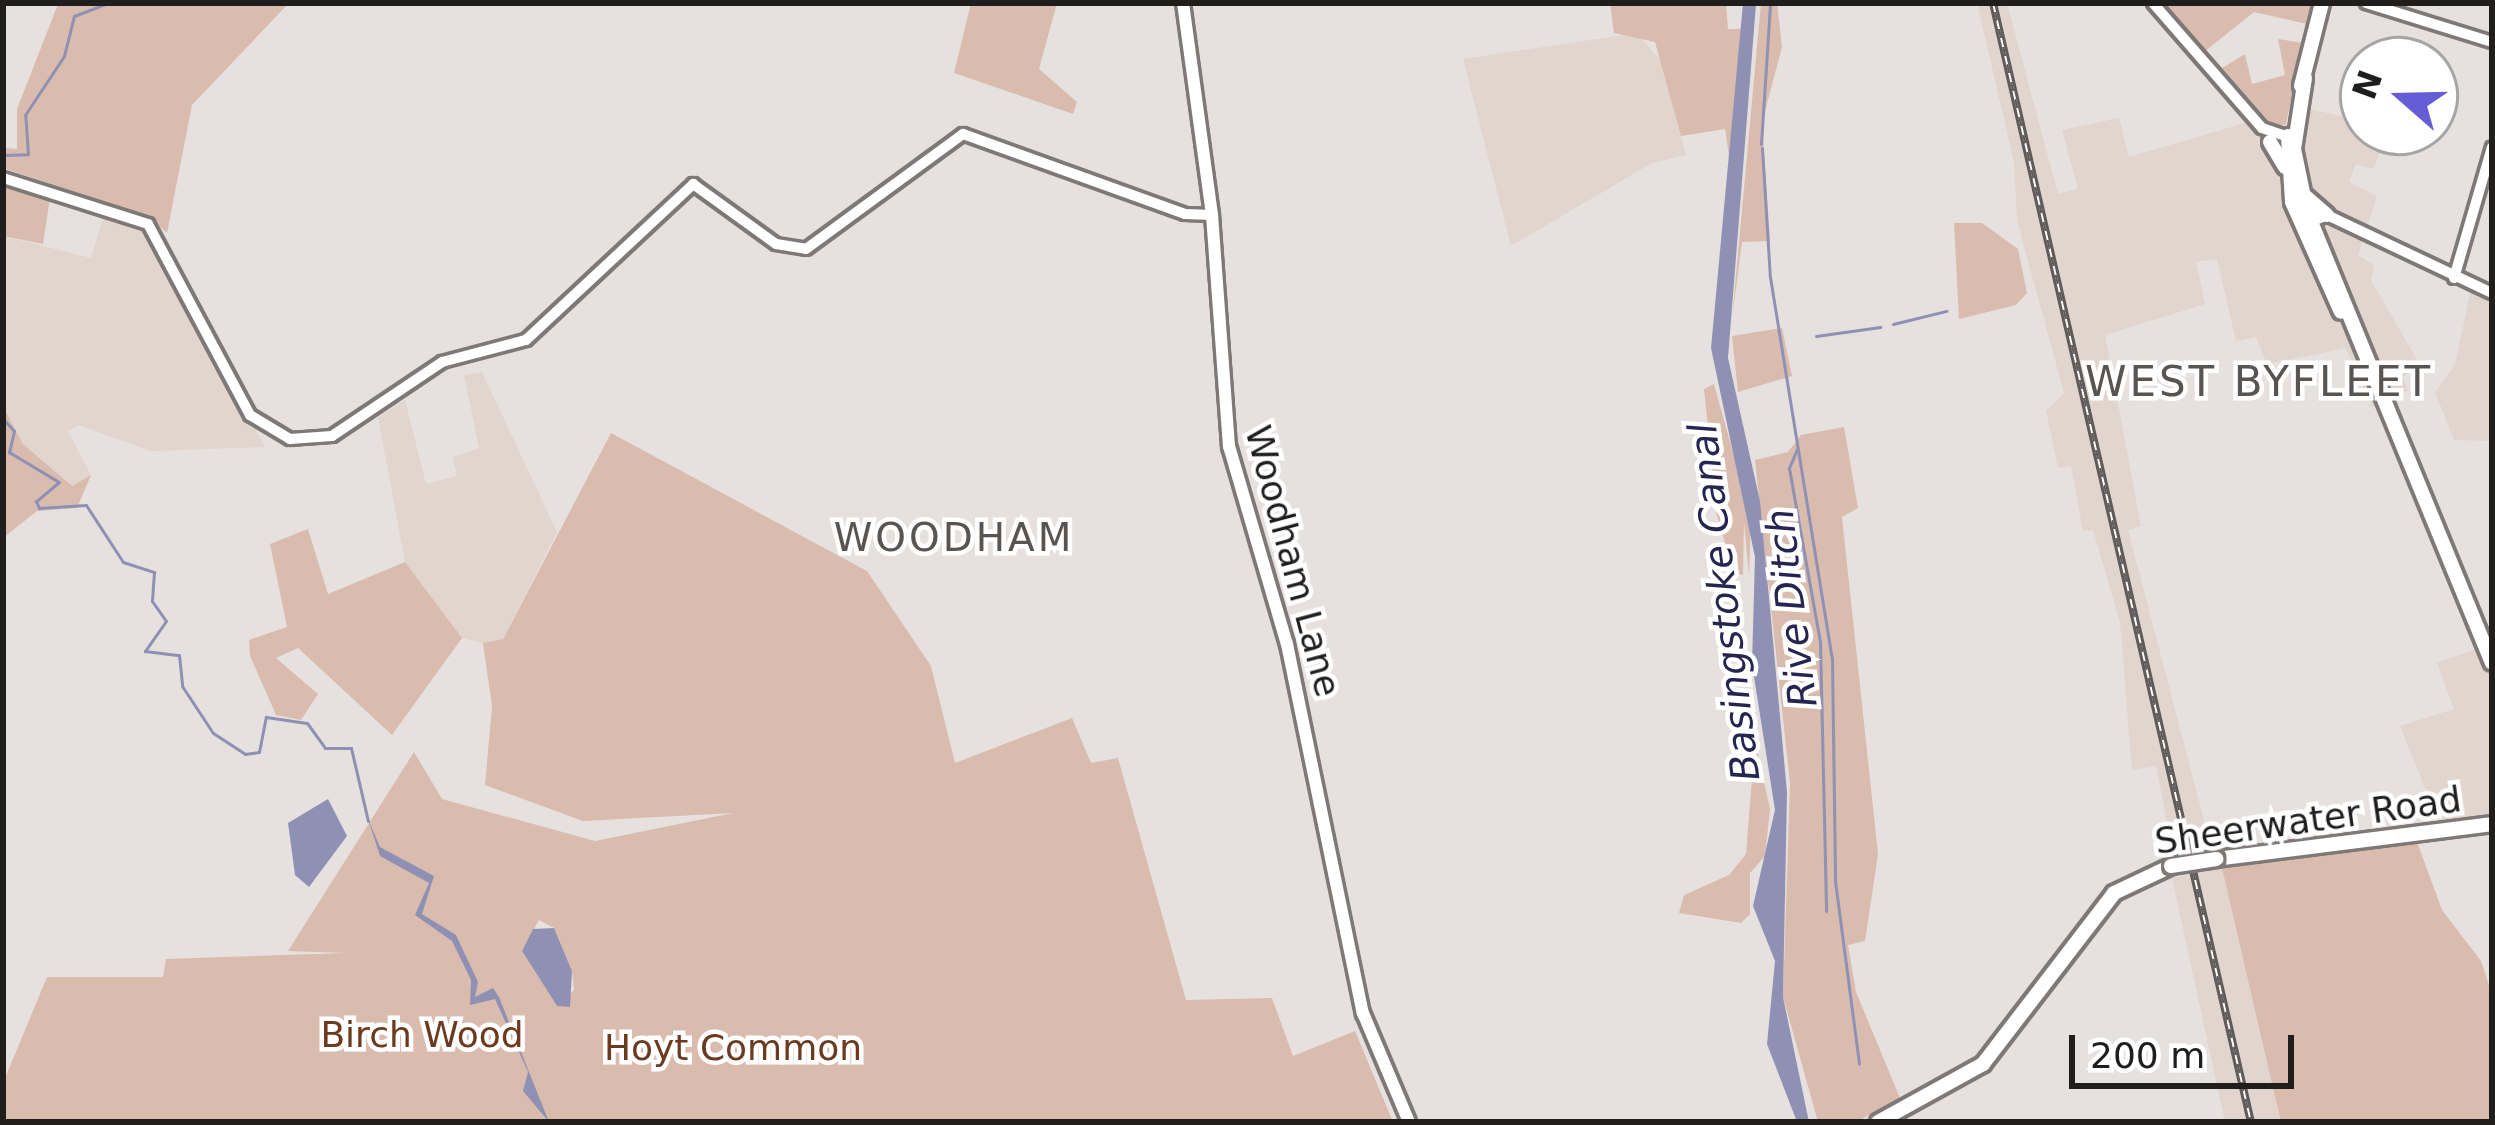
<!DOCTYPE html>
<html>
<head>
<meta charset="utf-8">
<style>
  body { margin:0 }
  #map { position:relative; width:2495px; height:1125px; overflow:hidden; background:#e6e1df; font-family:"DejaVu Sans",sans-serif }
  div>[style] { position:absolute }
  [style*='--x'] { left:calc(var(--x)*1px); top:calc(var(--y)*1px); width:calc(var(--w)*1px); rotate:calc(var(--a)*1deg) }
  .built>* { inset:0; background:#e1d5ce }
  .green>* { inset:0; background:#dabcae }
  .water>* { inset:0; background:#8e91b3 }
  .stream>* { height:3px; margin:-1.5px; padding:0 1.5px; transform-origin:1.5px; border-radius:1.5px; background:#8e91b3 }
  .roads { filter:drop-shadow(3px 0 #7e7977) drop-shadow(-3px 0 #7e7977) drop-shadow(0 3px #7e7977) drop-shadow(0 -3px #7e7977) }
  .tertiary>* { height:10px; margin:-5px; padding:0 5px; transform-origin:5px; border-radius:5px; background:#fff }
  .secondary>* { height:12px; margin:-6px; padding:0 6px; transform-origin:6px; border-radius:6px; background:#fff }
  .primary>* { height:14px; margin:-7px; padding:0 7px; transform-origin:7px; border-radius:7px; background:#fff }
  .rail>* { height:8px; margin-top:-4px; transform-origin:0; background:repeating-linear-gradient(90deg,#fff 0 9px,#5e5b5a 0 18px); box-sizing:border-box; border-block:3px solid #5e5b5a }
  .bridges { filter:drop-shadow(3px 0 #7e7977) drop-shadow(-3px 0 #7e7977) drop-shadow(0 3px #7e7977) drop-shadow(0 -3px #7e7977) }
  .primary-bridge>* { height:14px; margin:-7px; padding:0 7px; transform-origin:7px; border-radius:7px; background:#fff }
  span { translate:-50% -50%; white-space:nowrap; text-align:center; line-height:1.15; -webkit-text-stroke:9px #fff; paint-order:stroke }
  .street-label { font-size:36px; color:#201e1d }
  .park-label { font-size:36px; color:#6b3a1f }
  .neighbourhood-label { font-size:39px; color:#585452; letter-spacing:3px }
  .water-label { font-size:39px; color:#262552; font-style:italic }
  .quarter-label { font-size:42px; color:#585452; letter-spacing:3px }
  .frame { position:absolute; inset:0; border:6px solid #201e1d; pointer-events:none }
  .north { position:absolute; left:2339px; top:36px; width:120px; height:120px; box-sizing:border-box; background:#fff; border:3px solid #a6a5a5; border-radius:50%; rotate:290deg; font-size:33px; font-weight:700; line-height:48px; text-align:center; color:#201e1d }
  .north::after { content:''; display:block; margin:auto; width:42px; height:54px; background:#655dd6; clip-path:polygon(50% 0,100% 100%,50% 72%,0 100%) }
  .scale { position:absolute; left:2069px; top:1035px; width:225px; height:54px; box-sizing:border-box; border:6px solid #201e1d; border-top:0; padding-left:15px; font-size:36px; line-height:42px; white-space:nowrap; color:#201e1d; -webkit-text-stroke:9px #fff; paint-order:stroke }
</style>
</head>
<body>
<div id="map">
  <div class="built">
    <div style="clip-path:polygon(1977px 3px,2007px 3px,2058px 194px,2078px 189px,2062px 130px,2119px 118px,2129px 157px,2262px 118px,2286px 124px,2309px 109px,2363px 121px,2363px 132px,2383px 143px,2374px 169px,2356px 164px,2349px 182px,2377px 196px,2358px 255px,2374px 265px,2371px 280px,2420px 365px,2403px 377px,2408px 390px,2372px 407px,2346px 348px,2267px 364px,2256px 337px,2236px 341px,2217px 259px,2196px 262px,2205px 304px,2105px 335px,2141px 526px,2128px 530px,2211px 847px,2173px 853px,2156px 766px,2132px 770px,2120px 622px,2093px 530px,2083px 531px,2071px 466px,2058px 468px,2046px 411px,2064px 393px,2017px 221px,2014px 162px)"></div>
    <div style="clip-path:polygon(1637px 33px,1661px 61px,1686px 155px,1652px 163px,1511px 246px,1463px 59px)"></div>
    <div style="clip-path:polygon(105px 212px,151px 236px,265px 447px,151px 451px,78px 425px,68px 431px,91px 475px,72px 486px,23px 444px,3px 406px,3px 236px,91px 258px)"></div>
    <div style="clip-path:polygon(2473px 279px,2492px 284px,2492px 441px,2454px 440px,2435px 392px,2455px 365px)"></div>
    <div style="clip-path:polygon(482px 372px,557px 532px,503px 639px,486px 644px,462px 638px,405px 562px,378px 417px,405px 400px,426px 484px,457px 476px,453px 457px,479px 448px,464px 375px)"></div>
    <div style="clip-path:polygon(2479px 648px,2492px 678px,2492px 815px,2438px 820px,2400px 726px,2454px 709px,2437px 663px)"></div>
    <div style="clip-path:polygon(2222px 868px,2245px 955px,2281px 1122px,2225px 1122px,2172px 878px)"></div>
  </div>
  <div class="green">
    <div style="clip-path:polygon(289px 3px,192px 105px,167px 233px,149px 217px,3px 168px,3px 148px,17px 149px,17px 109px,58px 4px)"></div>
    <div style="clip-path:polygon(971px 3px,1057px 3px,1039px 69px,1077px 102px,1073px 114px,954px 73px)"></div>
    <div style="clip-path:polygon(1610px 3px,1726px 3px,1728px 29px,1742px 29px,1731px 168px,1725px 129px,1681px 136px,1655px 42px,1614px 33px)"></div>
    <div style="clip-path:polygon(1761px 3px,1777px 3px,1782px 47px,1762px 123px,1770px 241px,1742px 242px,1732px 319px)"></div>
    <div style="clip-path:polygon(2163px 3px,2311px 3px,2307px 24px,2254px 12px,2204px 52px)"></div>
    <div style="clip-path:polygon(2278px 39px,2303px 43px,2286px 124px,2274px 127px,2222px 68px,2245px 54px,2252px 84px,2285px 75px)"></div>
    <div style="clip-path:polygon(3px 186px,50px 198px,43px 244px,3px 236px)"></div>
    <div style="clip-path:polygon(1954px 223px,1982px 223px,2018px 249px,2027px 293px,2016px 305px,1959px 319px)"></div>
    <div style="clip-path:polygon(1782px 328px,1792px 376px,1738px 392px,1732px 336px)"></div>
    <div style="clip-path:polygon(1714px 384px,1751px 517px,1749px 576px,1744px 522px,1743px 575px,1734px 573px,1717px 516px,1704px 389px)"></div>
    <div style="clip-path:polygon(3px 406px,23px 444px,72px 486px,91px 475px,77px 508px,37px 511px,3px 538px)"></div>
    <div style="clip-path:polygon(1844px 427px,1858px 508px,1842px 517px,1878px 854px,1865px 941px,1848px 945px,1856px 992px,1900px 1098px,1856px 1122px,1818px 1122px,1783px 997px,1790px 783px,1755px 460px,1788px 452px,1801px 435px)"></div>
    <div style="clip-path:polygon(evenodd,611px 433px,867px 571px,931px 666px,955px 763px,1072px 718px,1091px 763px,1118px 758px,1186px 1000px,1272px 998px,1293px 1056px,1355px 1031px,1393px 1122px,3px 1122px,3px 1083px,47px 977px,163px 977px,166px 959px,346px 953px,288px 951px,414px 752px,442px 799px,595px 841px,733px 813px,583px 821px,485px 785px,492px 706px,483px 643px,503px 639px,611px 433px,539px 920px,554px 928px,572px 971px,574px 990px,557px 1006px,522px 951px,539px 920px)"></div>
    <div style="clip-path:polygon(308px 529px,328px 594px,405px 562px,462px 638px,392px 735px,298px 648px,276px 658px,318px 694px,301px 720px,276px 715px,250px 656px,249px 640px,287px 627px,270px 544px)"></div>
    <div style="clip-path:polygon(1755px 741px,1770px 809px,1765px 856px,1750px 873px,1750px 914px,1741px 923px,1679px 913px,1684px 895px,1729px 875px,1746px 854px)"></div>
    <div style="clip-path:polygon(2416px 839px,2442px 910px,2481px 961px,2492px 994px,2492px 1122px,2281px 1122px,2222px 868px)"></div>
  </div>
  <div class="water">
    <div style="clip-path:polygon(1743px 3px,1756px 4px,1728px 358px,1760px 501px,1787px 792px,1783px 997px,1809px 1122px,1797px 1122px,1767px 1044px,1775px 961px,1753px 906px,1775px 810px,1752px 664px,1755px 557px,1711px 348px)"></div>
    <div style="clip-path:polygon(328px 799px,347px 836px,309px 887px,295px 875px,288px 823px)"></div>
    <div style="clip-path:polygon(368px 819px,380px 847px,434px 876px,422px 914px,456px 935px,478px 982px,475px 997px,493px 988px,499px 997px,549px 1122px,523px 1091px,528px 1072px,495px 999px,470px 1005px,471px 980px,452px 941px,415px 915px,429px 883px,380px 856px)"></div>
    <div style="clip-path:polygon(554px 928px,572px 971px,570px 1007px,557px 1006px,522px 951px,533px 929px)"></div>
  </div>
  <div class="stream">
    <div style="--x:1761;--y:144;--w:141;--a:-86.3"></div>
    <div style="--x:1762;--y:148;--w:129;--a:86.5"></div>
    <div style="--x:1770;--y:277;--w:387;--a:80.8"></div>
    <div style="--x:1832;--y:659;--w:222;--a:89.2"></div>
    <div style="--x:1835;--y:881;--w:184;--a:82.5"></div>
    <div style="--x:3;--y:155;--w:25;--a:-2"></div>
    <div style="--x:28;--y:154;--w:39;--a:-94"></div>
    <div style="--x:25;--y:115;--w:71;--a:-56.5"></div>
    <div style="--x:64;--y:56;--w:41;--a:-76"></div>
    <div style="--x:74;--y:16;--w:36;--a:-21"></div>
    <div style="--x:1893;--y:324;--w:55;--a:-13.8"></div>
    <div style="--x:1816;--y:336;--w:65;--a:-8"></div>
    <div style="--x:3;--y:419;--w:16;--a:47"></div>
    <div style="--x:14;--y:431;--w:22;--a:103"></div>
    <div style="--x:9;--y:452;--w:58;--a:31"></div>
    <div style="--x:59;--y:482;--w:30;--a:140"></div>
    <div style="--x:36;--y:501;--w:8;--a:67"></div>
    <div style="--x:39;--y:508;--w:47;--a:-3.7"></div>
    <div style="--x:86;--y:505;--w:68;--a:57"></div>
    <div style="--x:123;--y:562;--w:33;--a:18"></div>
    <div style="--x:154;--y:572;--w:29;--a:94"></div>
    <div style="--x:152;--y:601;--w:24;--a:55"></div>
    <div style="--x:166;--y:621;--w:37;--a:125"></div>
    <div style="--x:145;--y:651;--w:34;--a:7"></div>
    <div style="--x:179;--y:655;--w:31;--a:84"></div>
    <div style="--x:182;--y:686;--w:56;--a:56.6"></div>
    <div style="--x:213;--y:733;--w:38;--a:33"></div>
    <div style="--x:245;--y:754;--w:14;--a:-8"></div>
    <div style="--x:259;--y:752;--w:36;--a:-79"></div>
    <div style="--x:266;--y:717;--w:41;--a:8.3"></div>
    <div style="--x:307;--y:723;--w:31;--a:54"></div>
    <div style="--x:325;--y:748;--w:26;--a:0"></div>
    <div style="--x:351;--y:748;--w:75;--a:76.9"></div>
    <div style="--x:1797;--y:449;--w:21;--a:113"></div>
    <div style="--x:1789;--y:468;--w:177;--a:79.9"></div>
    <div style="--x:1820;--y:642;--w:269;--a:88.7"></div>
  </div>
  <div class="roads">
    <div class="tertiary">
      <div style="--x:2153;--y:3;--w:166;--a:48.9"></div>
      <div style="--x:2262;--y:128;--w:34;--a:19"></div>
      <div style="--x:2366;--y:3;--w:132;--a:17.2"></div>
      <div style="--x:3;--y:178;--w:152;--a:17.6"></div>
      <div style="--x:148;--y:224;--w:217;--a:61.9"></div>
      <div style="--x:250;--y:415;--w:47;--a:31"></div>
      <div style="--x:290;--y:439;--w:42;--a:-4.1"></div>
      <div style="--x:332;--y:436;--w:133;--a:-33.9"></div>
      <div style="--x:442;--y:362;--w:87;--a:-14.7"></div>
      <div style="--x:526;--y:340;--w:229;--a:-43"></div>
      <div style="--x:693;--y:184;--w:102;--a:35.9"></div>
      <div style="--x:776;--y:244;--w:30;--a:9"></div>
      <div style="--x:806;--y:249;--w:195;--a:-36.2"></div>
      <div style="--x:963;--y:134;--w:236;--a:19.8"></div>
      <div style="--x:1185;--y:214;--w:27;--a:2"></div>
      <div style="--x:2305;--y:224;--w:24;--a:-22"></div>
      <div style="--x:2327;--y:215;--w:183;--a:25.3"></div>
      <div style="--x:2454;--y:278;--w:136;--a:-73.8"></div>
    </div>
    <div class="secondary">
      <div style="--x:1183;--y:3;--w:214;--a:82.2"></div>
      <div style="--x:1212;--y:215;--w:232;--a:85.8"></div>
      <div style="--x:1229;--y:446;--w:206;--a:73.7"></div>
      <div style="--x:1287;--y:644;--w:377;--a:78.4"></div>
      <div style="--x:1363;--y:1013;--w:118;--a:67.1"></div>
    </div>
    <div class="primary">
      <div style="--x:2305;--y:78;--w:72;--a:98.8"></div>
      <div style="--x:2294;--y:149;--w:64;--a:78.3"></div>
      <div style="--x:2307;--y:212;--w:487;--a:67.7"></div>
      <div style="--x:2301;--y:86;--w:86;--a:-75.8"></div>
      <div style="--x:2288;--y:136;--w:66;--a:86.5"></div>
      <div style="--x:2292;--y:202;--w:120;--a:66"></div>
      <div style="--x:2270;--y:142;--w:29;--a:59"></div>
      <div style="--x:2305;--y:196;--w:29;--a:41"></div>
      <div style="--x:2216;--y:859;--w:278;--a:-7.2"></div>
      <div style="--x:1878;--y:1122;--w:120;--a:-28.9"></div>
      <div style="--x:1983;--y:1064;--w:215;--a:-52.5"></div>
      <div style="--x:2114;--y:893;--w:63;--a:-25.3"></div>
    </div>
  </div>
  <div class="rail">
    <div style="--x:1993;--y:3;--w:1148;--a:77.02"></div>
  </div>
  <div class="bridges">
    <div class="primary-bridge">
      <div style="--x:2171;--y:866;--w:46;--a:-8.8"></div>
    </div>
  </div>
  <div class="street-label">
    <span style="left:1293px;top:561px;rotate:75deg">Woodham Lane</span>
    <span style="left:2308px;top:820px;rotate:-8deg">Sheerwater Road</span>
  </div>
  <div class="park-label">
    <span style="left:422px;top:1035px">Birch Wood</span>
    <span style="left:733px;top:1048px">Hoyt Common</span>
  </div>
  <div class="neighbourhood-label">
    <span style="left:954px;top:538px">WOODHAM</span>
  </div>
  <div class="water-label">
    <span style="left:1725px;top:602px;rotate:-97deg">Basingstoke Canal</span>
    <span style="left:1792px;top:608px;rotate:-97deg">Rive Ditch</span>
  </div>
  <div class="quarter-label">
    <span style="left:2259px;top:382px">WEST BYFLEET</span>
  </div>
  <div class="frame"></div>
  <div class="north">N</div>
  <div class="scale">200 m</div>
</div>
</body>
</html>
